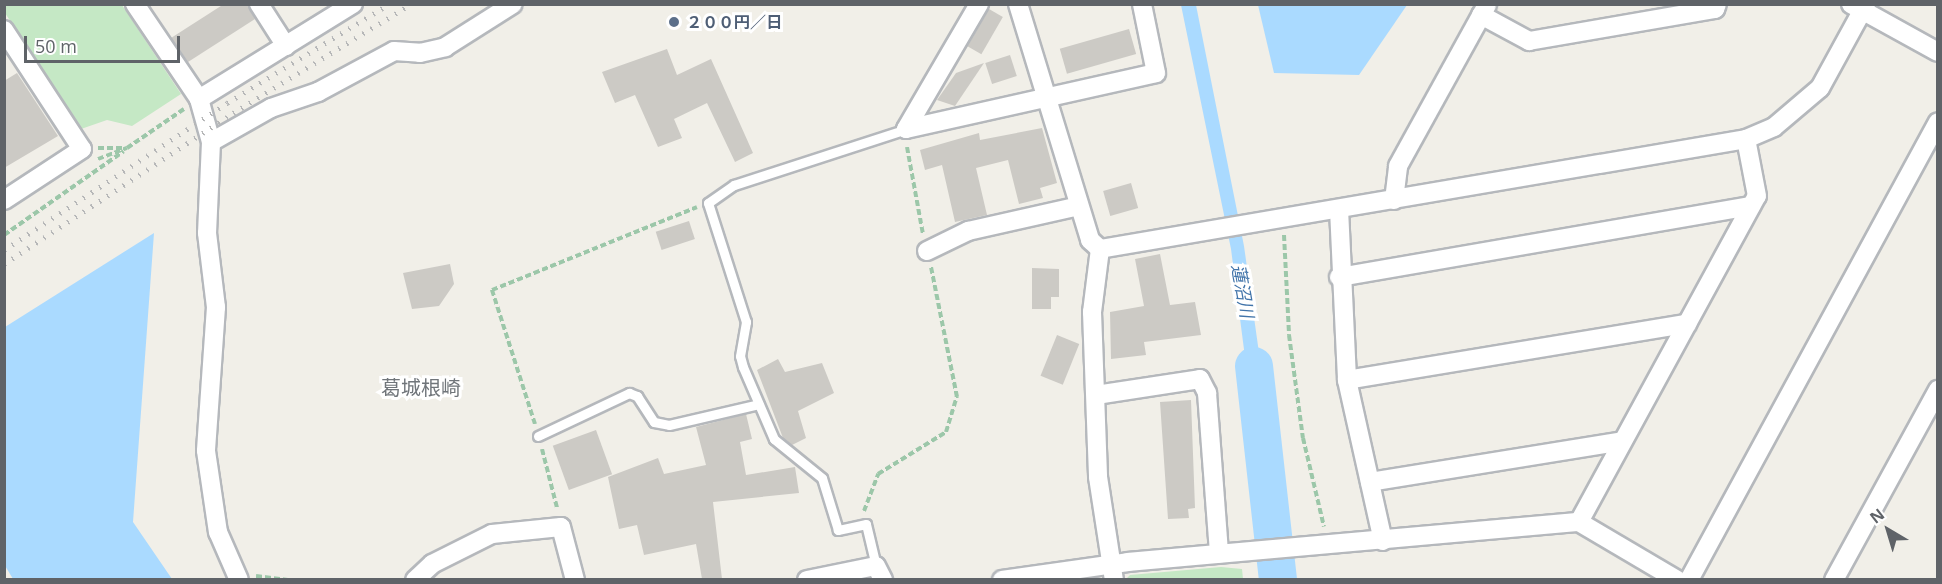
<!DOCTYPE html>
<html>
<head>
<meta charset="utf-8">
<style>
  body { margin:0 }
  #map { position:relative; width:1942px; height:584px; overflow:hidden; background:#f1efe8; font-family:"Open Sans","Noto Sans JP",sans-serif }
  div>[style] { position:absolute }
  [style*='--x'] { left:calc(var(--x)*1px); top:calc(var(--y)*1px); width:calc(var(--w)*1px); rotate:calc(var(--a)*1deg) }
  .green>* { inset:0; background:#c5e8c5 }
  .water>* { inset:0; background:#aadaff }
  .river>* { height:38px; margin:-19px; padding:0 19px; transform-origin:19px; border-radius:19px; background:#aadaff }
  .building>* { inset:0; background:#cccac5; transform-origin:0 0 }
  .path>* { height:4px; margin-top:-2px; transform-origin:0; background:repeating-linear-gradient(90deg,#9cc7a9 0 6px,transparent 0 9px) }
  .roads { filter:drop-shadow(2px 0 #b5b8bc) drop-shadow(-2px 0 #b5b8bc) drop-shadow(0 2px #b5b8bc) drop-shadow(0 -2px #b5b8bc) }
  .lane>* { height:9px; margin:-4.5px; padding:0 4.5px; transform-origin:4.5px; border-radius:4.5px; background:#fff }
  .street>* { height:18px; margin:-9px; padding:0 9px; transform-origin:9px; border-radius:9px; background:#fff }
  .rail>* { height:4.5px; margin-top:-2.25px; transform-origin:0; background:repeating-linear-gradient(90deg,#b6b7b8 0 1.5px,transparent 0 9.5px) }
  .dots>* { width:16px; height:16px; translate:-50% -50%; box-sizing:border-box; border:3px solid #fff; border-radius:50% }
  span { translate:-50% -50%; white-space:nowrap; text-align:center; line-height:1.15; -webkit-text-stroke:6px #fff; paint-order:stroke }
  .service-label { font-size:16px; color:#4e5e75; font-weight:700 }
  .left { translate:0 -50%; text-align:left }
  .water-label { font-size:18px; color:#4174aa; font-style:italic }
  .quarter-label { font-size:20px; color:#70757a }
  .frame { position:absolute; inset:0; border:6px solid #5f6368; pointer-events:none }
  .north { position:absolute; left:1858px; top:500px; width:60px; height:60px; -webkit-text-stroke:4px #fff; paint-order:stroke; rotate:322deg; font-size:16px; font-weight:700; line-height:24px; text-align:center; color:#5f6368 }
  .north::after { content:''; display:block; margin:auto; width:21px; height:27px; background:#5f6368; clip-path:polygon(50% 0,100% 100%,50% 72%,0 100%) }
  .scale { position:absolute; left:24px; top:36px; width:156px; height:27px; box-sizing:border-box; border:3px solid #5f6368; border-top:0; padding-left:8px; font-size:18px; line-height:21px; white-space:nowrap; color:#5f6368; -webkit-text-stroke:4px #fff; paint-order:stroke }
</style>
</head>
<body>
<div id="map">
  <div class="green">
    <div style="clip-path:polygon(5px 4px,122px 5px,181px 94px,132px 126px,107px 120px,81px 129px,5px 13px)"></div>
    <div style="clip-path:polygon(1221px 567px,1242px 569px,1243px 579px,1126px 579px,1130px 575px)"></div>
  </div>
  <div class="water">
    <div style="clip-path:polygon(1181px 5px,1196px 5px,1244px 246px,1268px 417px,1253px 419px,1231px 249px)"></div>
    <div style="clip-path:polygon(1258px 5px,1258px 4px,1407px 5px,1359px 75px,1274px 73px)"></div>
    <div style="clip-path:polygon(154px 233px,133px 522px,172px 579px,13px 579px,4px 564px,5px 327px)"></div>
  </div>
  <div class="river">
    <div style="--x:1254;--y:366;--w:215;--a:83.6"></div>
  </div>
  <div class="building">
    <div style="clip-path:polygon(224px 4px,248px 4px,255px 19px,188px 62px,171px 38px)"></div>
    <div style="left:989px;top:9px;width:16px;height:43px;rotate:30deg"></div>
    <div style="left:1129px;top:29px;width:26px;height:72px;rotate:74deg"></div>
    <div style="clip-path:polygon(667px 49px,677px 75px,711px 59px,753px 153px,735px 162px,707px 103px,674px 119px,682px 138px,658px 147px,635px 95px,615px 103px,602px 72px)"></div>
    <div style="left:1010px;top:55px;width:22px;height:26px;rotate:72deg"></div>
    <div style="clip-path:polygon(984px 63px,955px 106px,937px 100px,956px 73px)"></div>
    <div style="clip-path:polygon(17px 73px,58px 136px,4px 168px,4px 81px)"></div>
    <div style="clip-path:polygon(1042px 128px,1057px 183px,1040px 188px,1043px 198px,1019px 204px,1008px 160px,976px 168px,987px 215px,955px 222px,942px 165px,925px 170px,920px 150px,979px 133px,980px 140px)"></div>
    <div style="left:1131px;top:183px;width:26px;height:29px;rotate:74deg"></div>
    <div style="left:689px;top:221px;width:19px;height:35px;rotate:72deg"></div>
    <div style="clip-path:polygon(1160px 254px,1170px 305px,1195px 302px,1201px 335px,1144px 342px,1146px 355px,1111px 359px,1110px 312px,1144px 306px,1135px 259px)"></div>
    <div style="clip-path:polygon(450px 264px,454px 284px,439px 306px,412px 309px,403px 273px)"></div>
    <div style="clip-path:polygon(1032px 268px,1059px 269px,1059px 297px,1051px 297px,1051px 309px,1032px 309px)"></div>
    <div style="left:1057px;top:335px;width:24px;height:44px;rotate:22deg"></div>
    <div style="clip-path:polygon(778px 359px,785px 372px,822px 363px,834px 393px,798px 411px,806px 438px,792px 445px,783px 438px,757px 370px)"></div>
    <div style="clip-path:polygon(1191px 400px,1195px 508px,1188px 509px,1189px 518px,1168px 519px,1160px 402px)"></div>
    <div style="clip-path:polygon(746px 414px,752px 439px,740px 442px,746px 475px,795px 467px,799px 493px,713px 502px,722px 579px,702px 579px,696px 544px,644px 555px,637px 525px,619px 529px,608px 477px,658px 458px,664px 474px,706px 465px,696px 427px)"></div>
    <div style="left:596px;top:430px;width:47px;height:46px;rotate:70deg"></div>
  </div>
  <div class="path">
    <div style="--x:907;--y:147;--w:88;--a:79.6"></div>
    <div style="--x:98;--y:148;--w:25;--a:0"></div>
    <div style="--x:98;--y:159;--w:31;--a:-21"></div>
    <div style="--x:127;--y:148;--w:69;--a:-34.4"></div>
    <div style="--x:4;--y:235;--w:146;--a:-35"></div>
    <div style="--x:1284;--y:235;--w:100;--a:87.1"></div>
    <div style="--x:1289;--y:335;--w:104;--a:82.3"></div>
    <div style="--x:1303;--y:438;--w:91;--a:76.7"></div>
    <div style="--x:535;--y:424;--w:141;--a:-107.8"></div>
    <div style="--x:492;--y:290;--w:221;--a:-22"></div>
    <div style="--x:542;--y:449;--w:61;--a:75.7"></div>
    <div style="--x:864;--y:511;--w:40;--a:-69"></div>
    <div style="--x:878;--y:474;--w:80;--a:-31.7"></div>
    <div style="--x:946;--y:432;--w:37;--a:-73"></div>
    <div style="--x:957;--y:397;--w:133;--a:-101.3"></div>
    <div style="--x:256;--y:576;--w:32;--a:7"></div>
  </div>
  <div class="roads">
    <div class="lane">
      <div style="--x:538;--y:436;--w:101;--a:-25.3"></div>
      <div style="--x:629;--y:393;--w:9;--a:21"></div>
      <div style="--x:637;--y:396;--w:31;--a:57"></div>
      <div style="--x:654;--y:422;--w:15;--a:11"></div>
      <div style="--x:669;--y:425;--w:92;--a:-13.1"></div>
      <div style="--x:876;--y:566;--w:43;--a:-103.4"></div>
      <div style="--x:866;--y:524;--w:29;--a:168"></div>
      <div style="--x:838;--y:530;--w:54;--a:-107.1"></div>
      <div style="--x:822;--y:478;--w:62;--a:-140.9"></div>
      <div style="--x:774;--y:439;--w:78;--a:-113.3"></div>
      <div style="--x:743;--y:367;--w:11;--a:-105"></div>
      <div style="--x:740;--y:356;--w:35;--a:-80"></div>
      <div style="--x:746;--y:322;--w:125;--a:-107.7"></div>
      <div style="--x:708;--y:203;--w:32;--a:-35"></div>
      <div style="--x:734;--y:185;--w:181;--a:-18"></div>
    </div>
    <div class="street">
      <div style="--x:135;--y:4;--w:115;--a:56"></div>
      <div style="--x:199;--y:99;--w:181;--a:-31.7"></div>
      <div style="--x:259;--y:4;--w:50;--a:57.3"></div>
      <div style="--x:1018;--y:4;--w:247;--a:73"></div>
      <div style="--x:1090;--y:240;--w:13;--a:42"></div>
      <div style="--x:1100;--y:249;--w:655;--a:-9.66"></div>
      <div style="--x:1746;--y:139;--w:30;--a:-23"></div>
      <div style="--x:1774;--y:127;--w:60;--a:-40.3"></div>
      <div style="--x:1820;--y:88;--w:96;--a:-61.3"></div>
      <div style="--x:1851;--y:4;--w:99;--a:28.9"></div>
      <div style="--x:1481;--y:15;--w:55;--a:28.4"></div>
      <div style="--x:1529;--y:41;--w:189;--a:-9.8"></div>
      <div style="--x:1715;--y:9;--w:5;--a:-68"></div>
      <div style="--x:4;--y:30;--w:142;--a:56.8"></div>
      <div style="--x:82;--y:149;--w:93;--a:146.8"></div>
      <div style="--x:199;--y:99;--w:45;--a:74.4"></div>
      <div style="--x:211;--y:142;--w:91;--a:92.5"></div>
      <div style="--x:207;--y:233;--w:75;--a:83.1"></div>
      <div style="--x:216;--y:307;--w:144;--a:94"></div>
      <div style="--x:206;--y:451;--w:82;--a:81.6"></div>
      <div style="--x:218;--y:532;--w:52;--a:66.4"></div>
      <div style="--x:906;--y:129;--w:256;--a:-12.6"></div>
      <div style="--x:1156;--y:73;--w:70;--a:-101.5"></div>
      <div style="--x:906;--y:129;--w:145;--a:-59.7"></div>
      <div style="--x:211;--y:142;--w:69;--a:-29.5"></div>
      <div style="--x:271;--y:108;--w:50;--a:-18.8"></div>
      <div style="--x:318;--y:92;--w:86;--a:-28.3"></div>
      <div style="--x:394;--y:51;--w:26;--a:4"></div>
      <div style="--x:420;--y:53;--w:26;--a:-13"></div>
      <div style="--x:445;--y:47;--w:80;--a:-32.3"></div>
      <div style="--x:1394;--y:200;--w:34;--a:-83"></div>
      <div style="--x:1398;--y:166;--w:184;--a:-61.1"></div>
      <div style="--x:1339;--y:209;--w:171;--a:87.3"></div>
      <div style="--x:1347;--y:380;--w:165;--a:77.4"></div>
      <div style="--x:1100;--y:249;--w:64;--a:97.2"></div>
      <div style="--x:1092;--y:312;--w:165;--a:87.9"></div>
      <div style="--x:1098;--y:477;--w:104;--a:81.2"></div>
      <div style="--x:927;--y:251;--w:46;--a:-26"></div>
      <div style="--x:968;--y:231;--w:114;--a:-12.7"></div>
      <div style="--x:1339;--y:277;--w:418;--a:-9.8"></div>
      <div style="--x:1347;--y:380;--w:345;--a:-9.4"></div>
      <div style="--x:1096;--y:395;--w:105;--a:-8.7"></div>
      <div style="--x:1200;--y:379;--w:16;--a:63"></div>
      <div style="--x:1207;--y:393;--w:161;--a:85.7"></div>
      <div style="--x:1370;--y:482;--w:255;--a:-9.2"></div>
      <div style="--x:1579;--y:522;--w:114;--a:30.6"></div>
      <div style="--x:415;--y:580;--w:23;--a:-43"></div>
      <div style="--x:432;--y:564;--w:67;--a:-26.6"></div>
      <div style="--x:492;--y:534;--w:69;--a:-5.8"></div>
      <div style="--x:561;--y:527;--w:55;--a:75.2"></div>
      <div style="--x:807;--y:580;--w:70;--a:-11.5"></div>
      <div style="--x:876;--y:566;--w:16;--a:63"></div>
      <div style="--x:1002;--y:580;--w:127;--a:-8.1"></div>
      <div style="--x:1128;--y:562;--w:453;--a:-5.1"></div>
      <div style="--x:1579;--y:522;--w:371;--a:-61.4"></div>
      <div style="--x:1757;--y:196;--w:58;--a:-100.9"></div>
      <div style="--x:1689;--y:580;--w:521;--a:-61.47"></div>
      <div style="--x:1834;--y:580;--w:217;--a:-61.3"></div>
    </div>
  </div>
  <div class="rail">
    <div style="--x:4;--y:250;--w:267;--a:-33.4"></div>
    <div style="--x:227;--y:103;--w:190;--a:-31.4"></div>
    <div style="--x:4;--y:264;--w:274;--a:-33.4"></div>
    <div style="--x:233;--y:113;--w:209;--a:-31.5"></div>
  </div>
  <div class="dots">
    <div style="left:674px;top:22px;background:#5c6f8a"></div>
  </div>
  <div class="service-label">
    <span class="left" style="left:686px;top:22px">２００円／日</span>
  </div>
  <div class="water-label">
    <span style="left:1243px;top:291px;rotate:80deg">蓮沼川</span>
  </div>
  <div class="quarter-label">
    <span style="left:421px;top:387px">葛城根崎</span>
  </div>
  <div class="frame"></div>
  <div class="north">N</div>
  <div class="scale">50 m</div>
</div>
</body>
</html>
